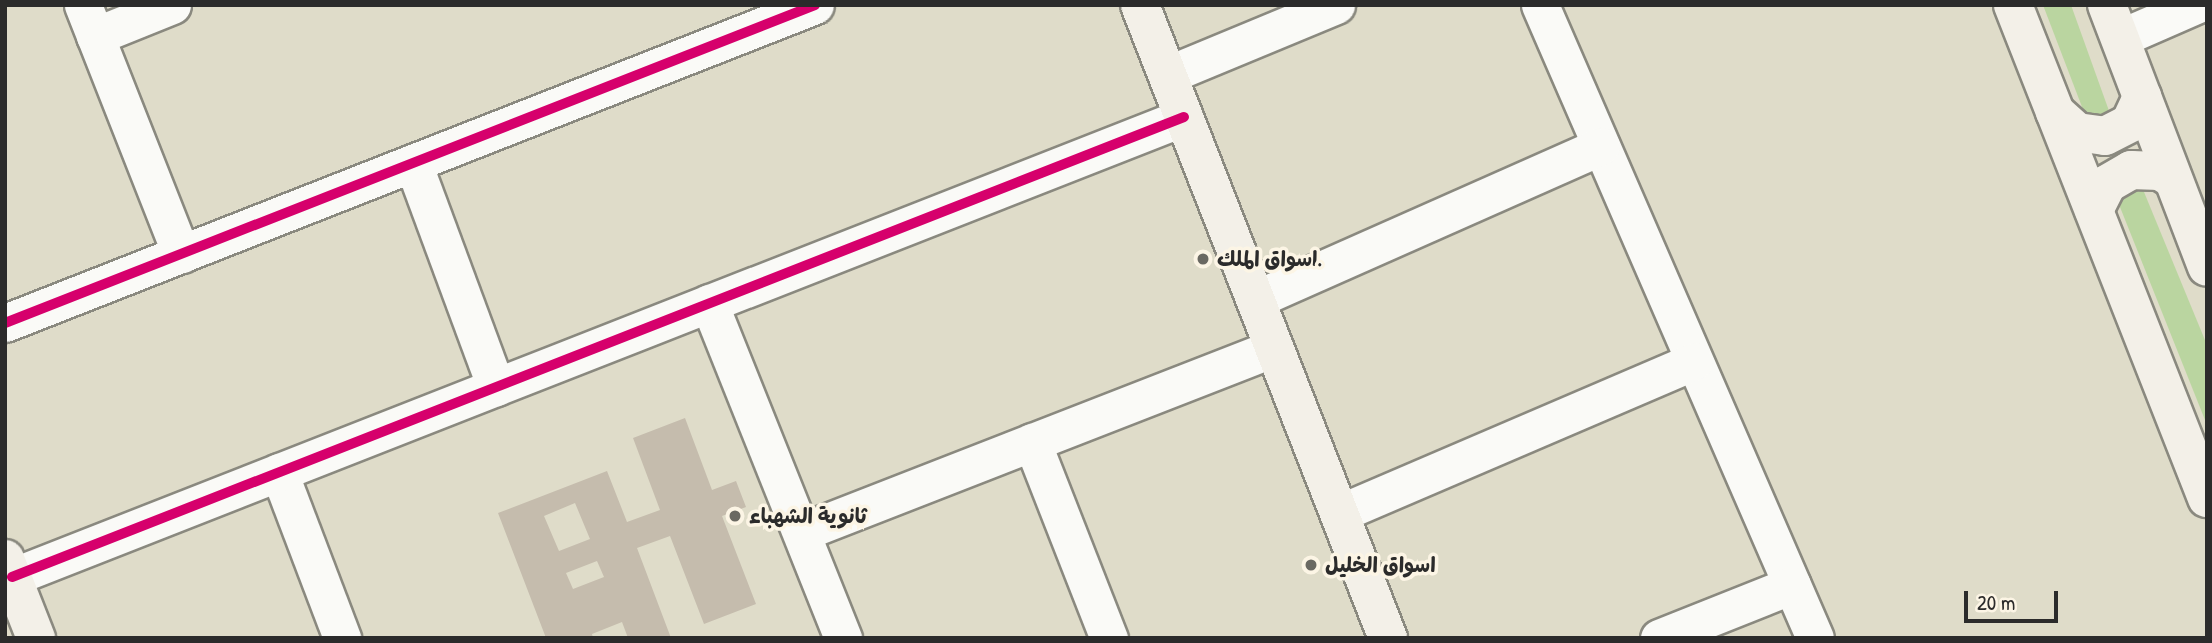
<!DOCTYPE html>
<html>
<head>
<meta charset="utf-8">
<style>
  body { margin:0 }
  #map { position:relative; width:2212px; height:643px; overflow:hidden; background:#dfdcc9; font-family:"Patrick Hand","Playpen Sans Arabic",sans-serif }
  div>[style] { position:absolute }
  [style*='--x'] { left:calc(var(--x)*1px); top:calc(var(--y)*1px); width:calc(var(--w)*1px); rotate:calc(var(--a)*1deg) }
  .green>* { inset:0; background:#bad5a0 }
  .building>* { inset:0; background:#c5bcad }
  .roads { filter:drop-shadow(2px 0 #8a897f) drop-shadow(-2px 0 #8a897f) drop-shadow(0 2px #8a897f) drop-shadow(0 -2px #8a897f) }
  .street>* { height:37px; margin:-18.5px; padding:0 18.5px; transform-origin:18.5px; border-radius:18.5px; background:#fafaf7 }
  .secondary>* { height:38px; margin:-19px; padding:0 19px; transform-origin:19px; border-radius:19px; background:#f3f0e8 }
  .cycleway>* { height:10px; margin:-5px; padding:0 5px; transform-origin:5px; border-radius:5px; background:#d6006c }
  .dots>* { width:19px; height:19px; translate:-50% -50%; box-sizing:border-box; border:4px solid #fcf5e5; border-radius:50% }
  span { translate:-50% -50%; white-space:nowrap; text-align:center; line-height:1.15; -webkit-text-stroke:7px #fcf5e5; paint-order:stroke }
  .poi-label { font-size:21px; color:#2b2b2b; font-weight:700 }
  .left { translate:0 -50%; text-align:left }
  .frame { position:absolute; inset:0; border:7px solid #2b2b2b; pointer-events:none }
  .scale { position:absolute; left:1964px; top:591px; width:94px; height:32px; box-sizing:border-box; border:4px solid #2b2b2b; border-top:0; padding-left:9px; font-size:21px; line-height:24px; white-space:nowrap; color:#2b2b2b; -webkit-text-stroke:5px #fcf5e5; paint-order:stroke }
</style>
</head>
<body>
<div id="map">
  <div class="green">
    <div style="clip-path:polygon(2043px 5px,2071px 5px,2113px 122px,2087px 120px)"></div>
    <div style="clip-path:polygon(2136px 186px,2144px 192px,2207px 345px,2207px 425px,2118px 202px,2121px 189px)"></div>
  </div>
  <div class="building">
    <div style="clip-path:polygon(evenodd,685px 418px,712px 490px,736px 481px,746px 507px,722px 516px,756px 604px,704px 624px,670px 536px,637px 548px,671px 638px,628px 638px,622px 622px,592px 634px,593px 638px,546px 638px,498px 513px,607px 471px,627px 522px,660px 510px,633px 438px,685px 418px,575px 503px,590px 539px,559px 551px,544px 516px,575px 503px,685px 418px,597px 561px,604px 577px,573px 589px,566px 573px,597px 561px)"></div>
  </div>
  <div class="roads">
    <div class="street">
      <div style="--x:83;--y:5;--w:268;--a:68.5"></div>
      <div style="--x:1540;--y:5;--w:690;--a:66.52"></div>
      <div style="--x:95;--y:36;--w:83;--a:-21.9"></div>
      <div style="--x:2120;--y:38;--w:83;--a:-23.5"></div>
      <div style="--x:1167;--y:75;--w:183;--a:-22.5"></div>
      <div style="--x:413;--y:163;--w:239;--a:69.7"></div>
      <div style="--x:1256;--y:299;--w:377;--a:-23.9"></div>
      <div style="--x:709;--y:303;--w:361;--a:68.2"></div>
      <div style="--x:5;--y:323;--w:870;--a:-21.43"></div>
      <div style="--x:1032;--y:442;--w:211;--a:68.6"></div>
      <div style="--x:279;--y:472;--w:178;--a:69.2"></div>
      <div style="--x:1340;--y:513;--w:385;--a:-23.2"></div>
      <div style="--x:802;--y:532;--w:507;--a:-21.3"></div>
      <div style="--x:12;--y:577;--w:1259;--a:-21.43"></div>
      <div style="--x:1659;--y:638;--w:143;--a:-21.7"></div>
    </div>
    <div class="secondary">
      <div style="--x:1140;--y:5;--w:680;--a:68.61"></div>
      <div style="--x:2013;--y:5;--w:530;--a:68.52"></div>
      <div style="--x:2107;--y:5;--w:280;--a:69.1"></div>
      <div style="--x:2055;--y:112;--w:30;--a:42"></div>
      <div style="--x:2077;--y:132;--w:28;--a:8"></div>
      <div style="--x:2105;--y:136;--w:28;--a:-27"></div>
      <div style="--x:2130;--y:123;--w:29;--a:-65"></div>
      <div style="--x:2094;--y:210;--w:29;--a:-63"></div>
      <div style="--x:2107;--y:184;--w:28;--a:-30"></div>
      <div style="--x:2131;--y:170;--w:29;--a:2"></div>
      <div style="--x:2160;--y:171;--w:15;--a:32"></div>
      <div style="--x:5;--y:559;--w:85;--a:68.6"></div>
    </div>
  </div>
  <div class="cycleway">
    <div style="--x:5;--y:323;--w:870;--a:-21.43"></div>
    <div style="--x:12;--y:577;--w:1259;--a:-21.43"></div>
  </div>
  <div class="dots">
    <div style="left:1203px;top:259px;background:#6a6962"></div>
    <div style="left:735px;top:516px;background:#6a6962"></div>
    <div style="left:1311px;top:565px;background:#6a6962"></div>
  </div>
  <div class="poi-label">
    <span class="left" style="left:1217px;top:259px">اسواق الملك.</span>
    <span class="left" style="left:749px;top:516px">ثانوية الشهباء</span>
    <span class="left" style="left:1325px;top:565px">اسواق الخليل</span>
  </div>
  <div class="frame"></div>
  <div class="scale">20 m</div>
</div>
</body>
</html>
